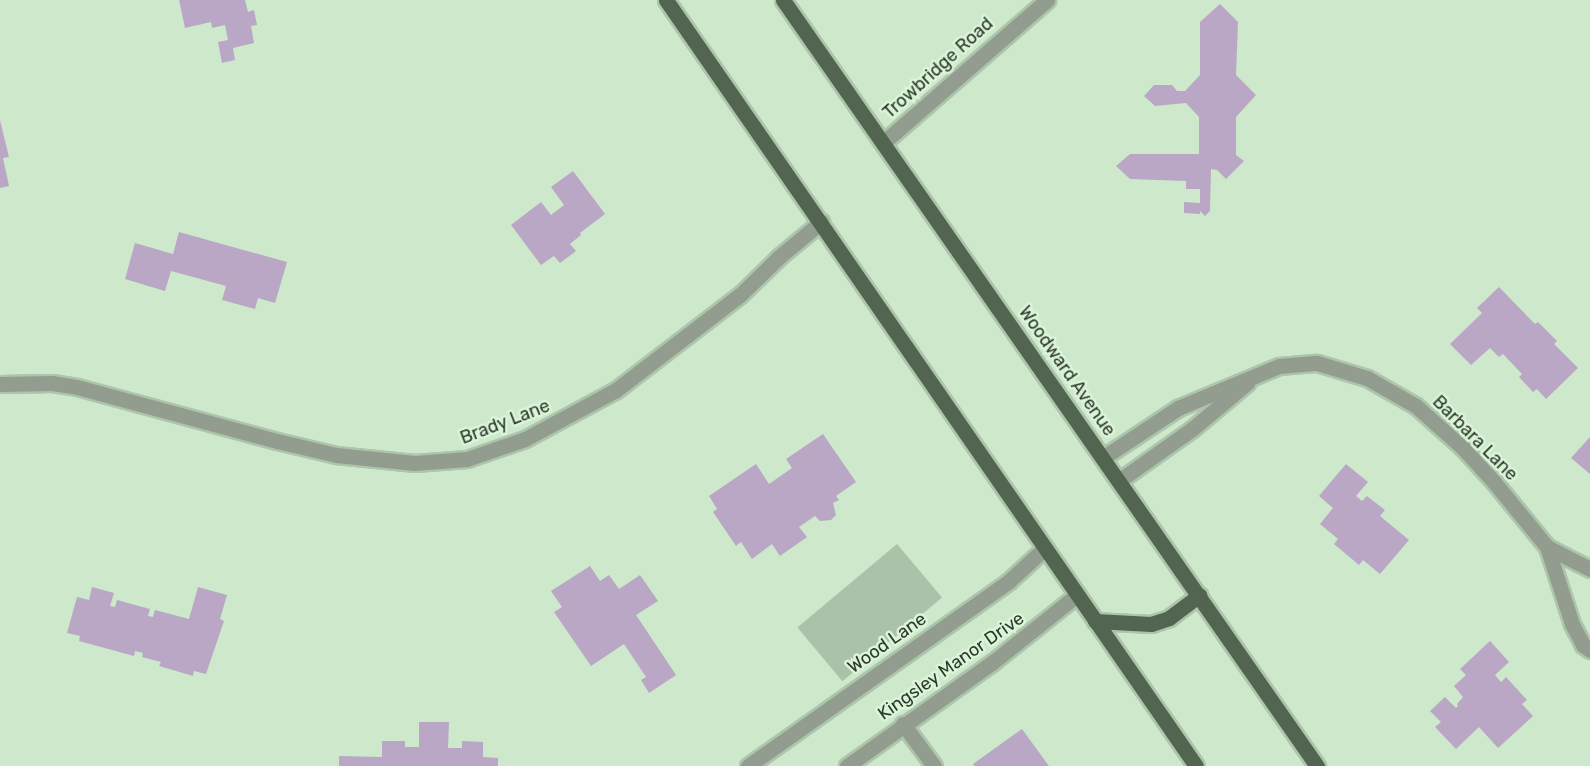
<!DOCTYPE html>
<html>
<head>
<meta charset="utf-8">
<style>
  body { margin:0 }
  #map { position:relative; width:1590px; height:766px; overflow:hidden; background:#cde8cb; font-family:Rubik,sans-serif }
  div>[style] { position:absolute }
  [style*='--x'] { left:calc(var(--x)*1px); top:calc(var(--y)*1px); width:calc(var(--w)*1px); rotate:calc(var(--a)*1deg) }
  .green>* { inset:0; background:#acc1aa; transform-origin:0 0 }
  .building>* { inset:0; background:#baa7c6 }
  .roads { filter:drop-shadow(2px 0 #adc5ab) drop-shadow(-2px 0 #adc5ab) drop-shadow(0 2px #adc5ab) drop-shadow(0 -2px #adc5ab) }
  .minor>* { height:15px; margin:-7.5px; padding:0 7.5px; transform-origin:7.5px; border-radius:7.5px; background:#929d90 }
  .primary>* { height:15px; margin:-7.5px; padding:0 7.5px; transform-origin:7.5px; border-radius:7.5px; background:#526550 }
  span { translate:-50% -50%; white-space:nowrap; text-align:center; line-height:1.15; -webkit-text-stroke:5px #dbf5d8; paint-order:stroke }
  .street-label { font-size:18px; color:#2e382d }
</style>
</head>
<body>
<div id="map">
  <div class="green">
    <div style="left:897px;top:544px;width:70px;height:130px;rotate:50deg"></div>
  </div>
  <div class="building">
    <div style="clip-path:polygon(179px 0,245px 0,248px 12px,254px 10px,257px 25px,251px 26px,254px 43px,233px 48px,235px 60px,222px 63px,218px 42px,228px 40px,225px 25px,212px 28px,211px 22px,185px 28px)"></div>
    <div style="clip-path:polygon(1220px 4px,1238px 22px,1236px 75px,1256px 95px,1236px 117px,1236px 155px,1244px 161px,1226px 179px,1217px 170px,1211px 169px,1210px 211px,1205px 216px,1200px 211px,1200px 214px,1184px 213px,1184px 202px,1200px 203px,1200px 189px,1186px 189px,1186px 181px,1130px 179px,1116px 166px,1130px 154px,1199px 154px,1199px 117px,1186px 103px,1155px 106px,1144px 96px,1154px 85px,1172px 85px,1177px 91px,1185px 91px,1200px 75px,1200px 22px)"></div>
    <div style="clip-path:polygon(0 120px,9px 157px,3px 158px,9px 186px,0 188px)"></div>
    <div style="clip-path:polygon(573px 171px,605px 214px,580px 233px,581px 235px,570px 244px,576px 251px,560px 263px,554px 256px,541px 265px,511px 225px,541px 202px,551px 215px,564px 205px,551px 187px)"></div>
    <div style="clip-path:polygon(179px 232px,287px 262px,275px 303px,258px 298px,255px 309px,222px 300px,226px 286px,171px 271px,165px 291px,125px 279px,135px 243px,173px 254px)"></div>
    <div style="clip-path:polygon(1499px 287px,1535px 324px,1538px 322px,1557px 341px,1554px 344px,1578px 368px,1546px 399px,1537px 389px,1533px 392px,1519px 377px,1522px 374px,1503px 354px,1499px 357px,1490px 348px,1471px 365px,1450px 344px,1482px 313px,1477px 308px)"></div>
    <div style="clip-path:polygon(823px 434px,856px 482px,836px 496px,839px 500px,833px 503px,836px 515px,831px 520px,820px 521px,815px 516px,799px 527px,807px 537px,780px 556px,772px 544px,752px 559px,741px 542px,736px 546px,713px 512px,717px 509px,709px 496px,756px 464px,769px 484px,792px 468px,786px 459px)"></div>
    <div style="clip-path:polygon(1590px 437px,1590px 474px,1571px 458px)"></div>
    <div style="clip-path:polygon(1346px 464px,1368px 482px,1356px 496px,1362px 501px,1367px 496px,1385px 510px,1380px 516px,1409px 540px,1380px 574px,1363px 560px,1359px 565px,1334px 544px,1338px 539px,1320px 524px,1333px 508px,1319px 496px)"></div>
    <div style="clip-path:polygon(590px 566px,600px 581px,609px 575px,619px 589px,640px 575px,658px 601px,636px 615px,676px 675px,649px 693px,641px 680px,646px 677px,624px 644px,591px 666px,554px 612px,562px 607px,551px 591px)"></div>
    <div style="clip-path:polygon(92px 587px,114px 593px,110px 606px,115px 607px,117px 600px,150px 609px,148px 616px,153px 617px,155px 610px,189px 619px,198px 587px,227px 595px,220px 619px,224px 621px,206px 674px,194px 671px,193px 676px,159px 666px,161px 662px,142px 657px,143px 653px,135px 651px,134px 656px,79px 641px,80px 636px,67px 633px,77px 597px,89px 600px)"></div>
    <div style="clip-path:polygon(1490px 641px,1509px 662px,1495px 675px,1501px 682px,1506px 677px,1527px 700px,1522px 704px,1533px 716px,1498px 748px,1479px 727px,1456px 749px,1435px 727px,1441px 722px,1430px 711px,1445px 697px,1456px 708px,1458px 706px,1457px 704px,1463px 697px,1454px 686px,1466px 675px,1460px 669px)"></div>
    <div style="clip-path:polygon(419px 722px,449px 722px,448px 748px,462px 748px,462px 741px,483px 742px,483px 757px,498px 758px,498px 766px,339px 766px,339px 756px,382px 757px,382px 741px,405px 741px,405px 747px,419px 747px)"></div>
    <div style="clip-path:polygon(1022px 729px,1049px 766px,974px 766px,973px 764px)"></div>
  </div>
  <div class="roads">
    <div class="minor">
      <div style="--x:883;--y:143;--w:218;--a:-41.1"></div>
      <div style="--x:0;--y:384;--w:52;--a:-1.1"></div>
      <div style="--x:52;--y:383;--w:25;--a:9"></div>
      <div style="--x:77;--y:387;--w:207;--a:15.1"></div>
      <div style="--x:277;--y:441;--w:61;--a:13.3"></div>
      <div style="--x:336;--y:455;--w:79;--a:5.8"></div>
      <div style="--x:415;--y:463;--w:52;--a:-4.4"></div>
      <div style="--x:467;--y:459;--w:61;--a:-19"></div>
      <div style="--x:525;--y:439;--w:103;--a:-28.3"></div>
      <div style="--x:616;--y:390;--w:156;--a:-37.5"></div>
      <div style="--x:740;--y:295;--w:54;--a:-44.3"></div>
      <div style="--x:779;--y:257;--w:55;--a:-39.8"></div>
      <div style="--x:1104;--y:457;--w:89;--a:-33.5"></div>
      <div style="--x:1178;--y:408;--w:109;--a:-22.6"></div>
      <div style="--x:1279;--y:366;--w:38;--a:-5"></div>
      <div style="--x:1317;--y:363;--w:52;--a:16.7"></div>
      <div style="--x:1367;--y:378;--w:56;--a:29.7"></div>
      <div style="--x:1416;--y:406;--w:63;--a:41.8"></div>
      <div style="--x:1463;--y:448;--w:46;--a:47.6"></div>
      <div style="--x:1494;--y:482;--w:84;--a:50.8"></div>
      <div style="--x:1547;--y:547;--w:81;--a:72"></div>
      <div style="--x:1572;--y:624;--w:24;--a:62"></div>
      <div style="--x:1583;--y:645;--w:9;--a:36"></div>
      <div style="--x:1120;--y:480;--w:88;--a:-35.3"></div>
      <div style="--x:1192;--y:429;--w:72;--a:-39.9"></div>
      <div style="--x:1547;--y:547;--w:48;--a:27.1"></div>
      <div style="--x:903;--y:724;--w:52;--a:53.6"></div>
      <div style="--x:748;--y:766;--w:320;--a:-35.3"></div>
      <div style="--x:1009;--y:581;--w:49;--a:-42.5"></div>
      <div style="--x:847;--y:766;--w:179;--a:-35.5"></div>
      <div style="--x:993;--y:662;--w:107;--a:-38.6"></div>
    </div>
    <div class="primary">
      <div style="--x:666;--y:0;--w:931;--a:55.32"></div>
      <div style="--x:783;--y:0;--w:934;--a:55.12"></div>
      <div style="--x:1095;--y:621;--w:56;--a:3.1"></div>
      <div style="--x:1151;--y:624;--w:19;--a:-18"></div>
      <div style="--x:1169;--y:618;--w:38;--a:-37"></div>
    </div>
  </div>
  <div class="street-label">
    <span style="left:938px;top:68px;rotate:-42deg">Trowbridge Road</span>
    <span style="left:1067px;top:371px;rotate:55deg">Woodward Avenue</span>
    <span style="left:505px;top:422px;rotate:-21deg">Brady Lane</span>
    <span style="left:1475px;top:438px;rotate:45deg">Barbara Lane</span>
    <span style="left:887px;top:643px;rotate:-35deg">Wood Lane</span>
    <span style="left:951px;top:666px;rotate:-35deg">Kingsley Manor Drive</span>
  </div>
</div>
</body>
</html>
